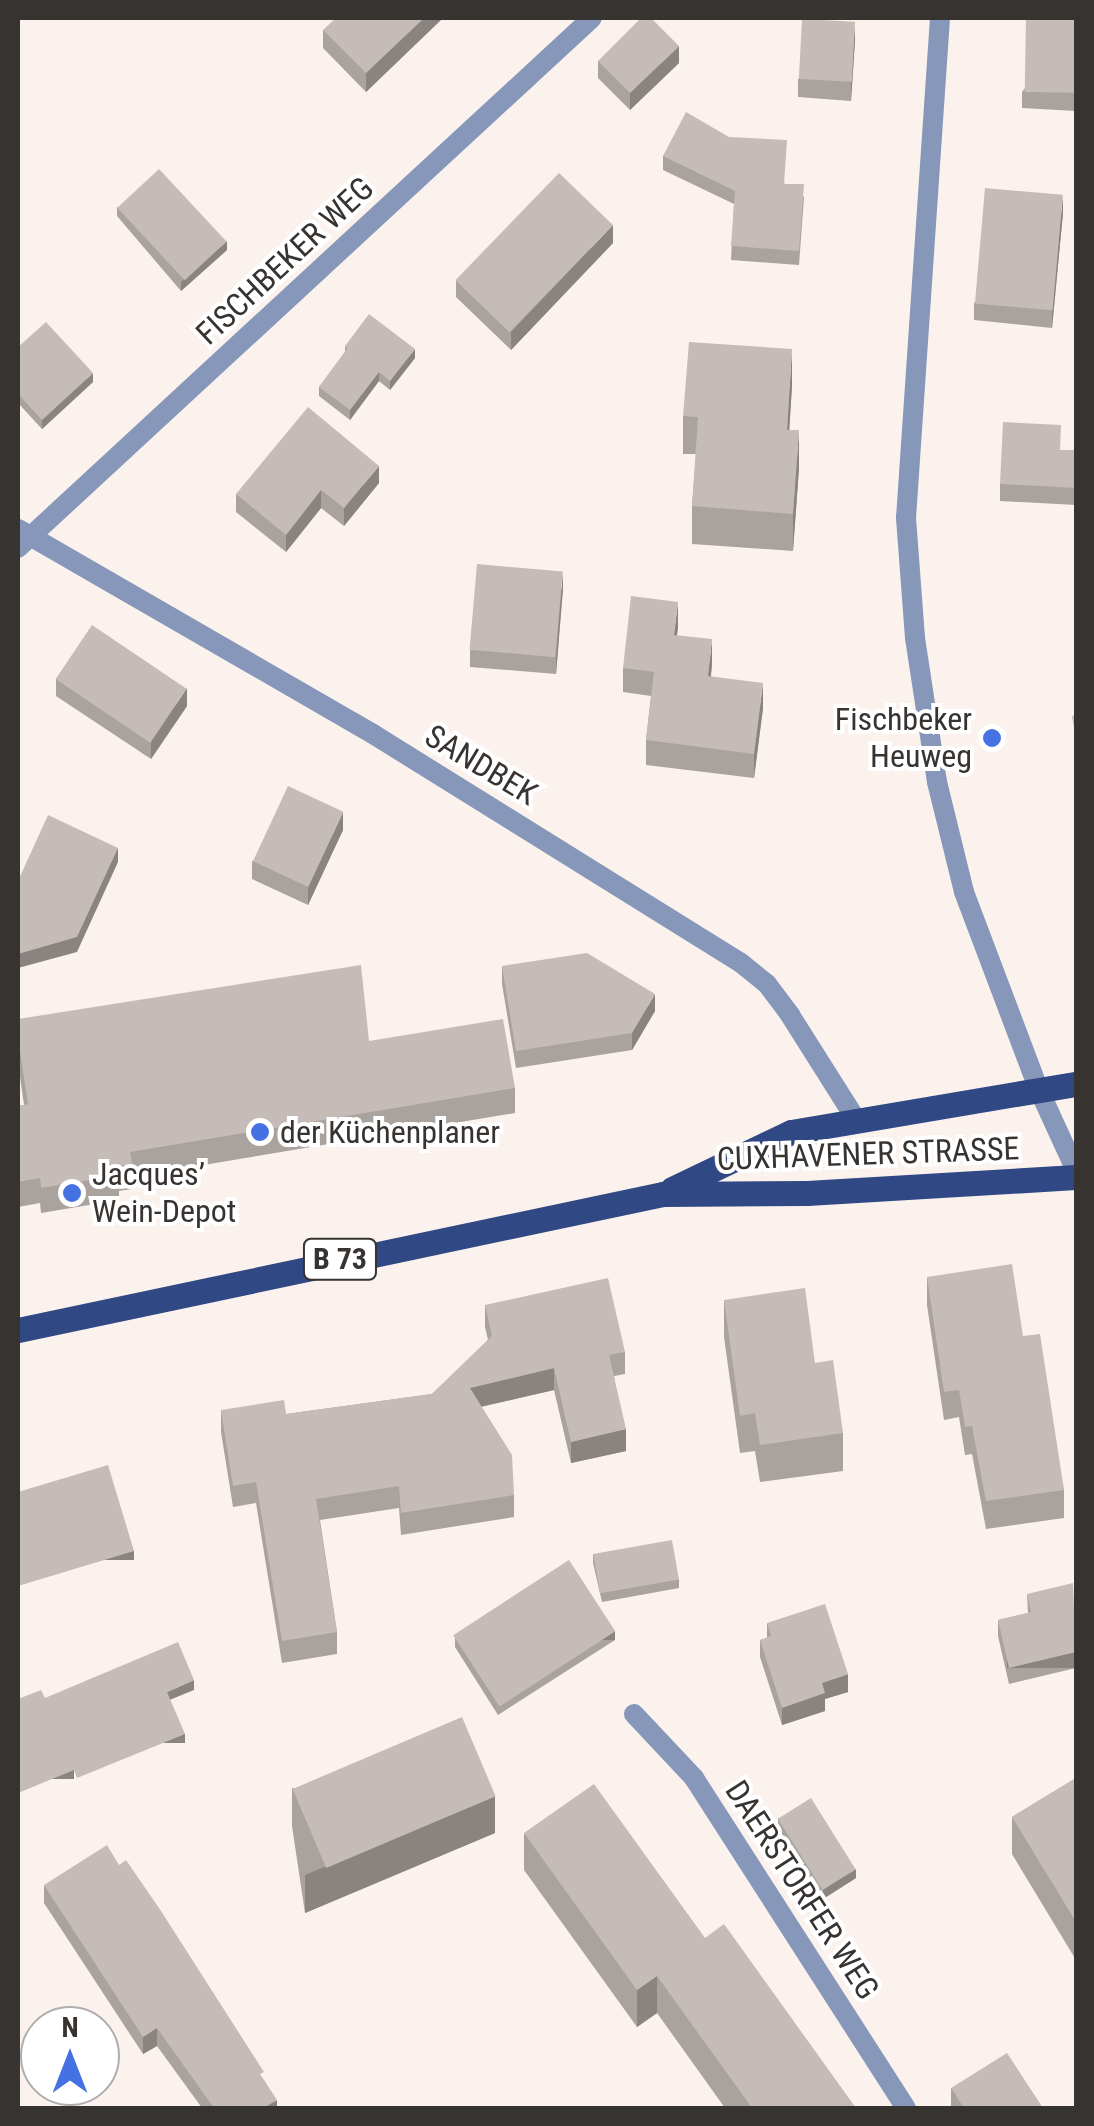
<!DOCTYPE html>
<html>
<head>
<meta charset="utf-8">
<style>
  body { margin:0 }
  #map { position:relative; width:1094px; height:2126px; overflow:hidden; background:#fbf2ed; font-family:"Roboto Condensed",sans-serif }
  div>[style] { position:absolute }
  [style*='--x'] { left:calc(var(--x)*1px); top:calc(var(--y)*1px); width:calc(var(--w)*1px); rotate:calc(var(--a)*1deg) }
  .street>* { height:20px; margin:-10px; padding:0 10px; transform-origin:10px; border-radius:10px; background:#8697ba }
  .primary>* { height:25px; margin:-12.5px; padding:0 12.5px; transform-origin:12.5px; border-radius:12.5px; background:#304884 }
  .wall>* { inset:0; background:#a9a29d }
  .shaded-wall>* { inset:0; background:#8a8480; transform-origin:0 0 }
  .building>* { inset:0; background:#c5bcb7; transform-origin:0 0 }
  .dots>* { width:28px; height:28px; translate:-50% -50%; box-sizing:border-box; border:5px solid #fff; border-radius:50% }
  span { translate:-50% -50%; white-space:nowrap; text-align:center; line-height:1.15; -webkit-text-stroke:8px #fff; paint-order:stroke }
  .shield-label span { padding:2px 8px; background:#fff; border:2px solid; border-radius:8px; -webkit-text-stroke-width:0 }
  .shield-label { font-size:30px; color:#373331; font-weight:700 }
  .street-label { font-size:32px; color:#373331 }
  .poi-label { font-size:32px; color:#373331 }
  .right { translate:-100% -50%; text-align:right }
  .left { translate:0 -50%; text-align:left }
  .frame { position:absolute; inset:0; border:20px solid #373331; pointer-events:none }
  .north { position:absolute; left:20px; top:2006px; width:100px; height:100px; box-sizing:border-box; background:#fff; border:2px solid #afadad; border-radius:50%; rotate:0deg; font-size:28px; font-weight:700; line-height:40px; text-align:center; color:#373331 }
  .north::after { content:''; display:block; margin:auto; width:35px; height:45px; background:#4671e3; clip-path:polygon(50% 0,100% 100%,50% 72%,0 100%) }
</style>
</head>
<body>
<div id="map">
  <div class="street">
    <div style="--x:940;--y:18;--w:501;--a:93.89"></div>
    <div style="--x:906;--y:518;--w:120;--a:85.7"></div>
    <div style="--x:915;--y:638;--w:146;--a:81.3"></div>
    <div style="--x:937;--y:782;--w:113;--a:76.2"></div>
    <div style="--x:964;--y:892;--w:212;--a:69.3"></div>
    <div style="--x:1039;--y:1090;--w:89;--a:65.4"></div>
    <div style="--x:18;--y:529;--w:410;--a:30"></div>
    <div style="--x:373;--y:734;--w:433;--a:31.9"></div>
    <div style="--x:741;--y:963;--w:33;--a:39"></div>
    <div style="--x:767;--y:984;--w:39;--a:53"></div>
    <div style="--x:790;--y:1015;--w:122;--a:57.7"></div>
    <div style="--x:18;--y:548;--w:781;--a:-42.72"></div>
    <div style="--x:634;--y:1714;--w:88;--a:46.8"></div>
    <div style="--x:694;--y:1778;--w:392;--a:57.3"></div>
  </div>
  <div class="primary">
    <div style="--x:672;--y:1189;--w:132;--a:-25.6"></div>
    <div style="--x:791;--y:1132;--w:289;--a:-9.6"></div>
    <div style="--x:18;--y:1330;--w:659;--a:-11.91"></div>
    <div style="--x:663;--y:1194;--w:144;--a:-0.4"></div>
    <div style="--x:807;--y:1193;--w:269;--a:-3.4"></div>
  </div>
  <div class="wall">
    <div style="clip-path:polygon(443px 18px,366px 92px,323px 48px,323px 30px)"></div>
    <div style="clip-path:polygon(1076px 19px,1076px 111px,1022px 108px,1022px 92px)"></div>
    <div style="clip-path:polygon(855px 40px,851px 101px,798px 97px,798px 79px)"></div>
    <div style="clip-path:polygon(598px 61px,679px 63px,630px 110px,598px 78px)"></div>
    <div style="clip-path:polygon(729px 137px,785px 184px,804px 197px,799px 265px,731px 260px,734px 204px,663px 170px,663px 156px)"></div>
    <div style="clip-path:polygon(117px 207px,227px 250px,181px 291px,117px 216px)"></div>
    <div style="clip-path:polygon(1063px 213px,1052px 328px,974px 320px,974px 303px)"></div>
    <div style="clip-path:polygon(613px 243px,511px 350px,456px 297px,456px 280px)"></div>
    <div style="clip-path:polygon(345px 346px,415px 358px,390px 390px,379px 381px,350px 420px,319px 396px,319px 387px,345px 352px)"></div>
    <div style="clip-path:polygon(18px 347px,93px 382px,42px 429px,18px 403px)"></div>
    <div style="clip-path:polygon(792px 386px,789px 430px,799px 468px,793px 551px,692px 544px,692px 506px,696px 454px,683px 454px,683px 416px)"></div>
    <div style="clip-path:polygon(1061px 450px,1076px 450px,1076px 505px,1000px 501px,1000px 484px)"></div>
    <div style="clip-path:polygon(379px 483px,344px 526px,321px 508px,286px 552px,236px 512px,236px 494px)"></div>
    <div style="clip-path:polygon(563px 588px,556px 674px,470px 667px,470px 650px)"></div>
    <div style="clip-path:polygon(678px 627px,677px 635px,712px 664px,711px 676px,763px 708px,754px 778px,646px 765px,646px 740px,651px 696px,623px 692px,623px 668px)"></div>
    <div style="clip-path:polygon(56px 679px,187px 706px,151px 759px,56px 696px)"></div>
    <div style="clip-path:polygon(343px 830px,308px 905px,252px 879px,252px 861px)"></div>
    <div style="clip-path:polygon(502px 966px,655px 1011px,632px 1050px,516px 1068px,502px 984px)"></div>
    <div style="clip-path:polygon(18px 1019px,515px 1088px,515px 1113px,132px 1177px,132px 1189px,119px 1191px,119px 1200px,41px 1213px,40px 1203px,18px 1207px,18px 1106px,24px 1105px,18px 1063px)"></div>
    <div style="clip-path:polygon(927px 1277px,1023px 1336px,1064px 1490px,1064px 1518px,986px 1529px,972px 1454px,965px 1455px,959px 1417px,944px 1420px,927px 1305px)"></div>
    <div style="clip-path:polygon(724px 1300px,815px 1363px,843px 1433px,843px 1471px,760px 1482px,755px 1451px,740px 1453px,724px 1337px)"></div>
    <div style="clip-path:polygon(485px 1305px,625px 1352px,625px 1374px,614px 1376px,626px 1451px,571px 1463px,554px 1390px,481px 1407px,514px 1495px,514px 1517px,401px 1535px,399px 1508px,320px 1520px,337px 1632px,337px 1654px,282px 1663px,256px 1503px,233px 1507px,221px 1432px,221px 1410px,286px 1414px,432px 1394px,488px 1340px,485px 1327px)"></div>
    <div style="clip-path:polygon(593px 1554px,679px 1579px,679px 1588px,602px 1602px,593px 1563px)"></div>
    <div style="clip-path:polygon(1027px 1594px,1076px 1668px,1009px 1684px,998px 1636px,998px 1620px,1028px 1613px)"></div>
    <div style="clip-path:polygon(767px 1623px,848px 1692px,825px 1699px,825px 1711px,782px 1725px,760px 1657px,760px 1640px,767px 1638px)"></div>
    <div style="clip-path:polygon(455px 1638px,615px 1640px,498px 1715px,455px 1647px)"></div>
    <div style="clip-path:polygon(1076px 1778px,1076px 1960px,1012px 1854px,1012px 1817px)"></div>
    <div style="clip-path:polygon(292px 1788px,495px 1833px,305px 1913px,292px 1826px)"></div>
    <div style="clip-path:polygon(778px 1818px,856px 1878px,823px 1899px,778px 1828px)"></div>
    <div style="clip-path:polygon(524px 1833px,856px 2108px,725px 2108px,657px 2013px,637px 2027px,524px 1870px)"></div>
    <div style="clip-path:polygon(44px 1885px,264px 2080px,277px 2108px,202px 2108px,157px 2046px,143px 2054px,44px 1903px)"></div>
    <div style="clip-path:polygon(951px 2088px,1043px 2108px,953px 2108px,951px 2106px)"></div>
  </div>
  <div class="shaded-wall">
    <div style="clip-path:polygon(424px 18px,443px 18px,366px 92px,366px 73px)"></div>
    <div style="clip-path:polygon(855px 22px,855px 40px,851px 101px,851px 83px)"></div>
    <div style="clip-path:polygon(679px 46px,679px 63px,630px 110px,630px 93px)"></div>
    <div style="clip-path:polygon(1063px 195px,1063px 213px,1052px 328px,1052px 311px)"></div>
    <div style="clip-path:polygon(613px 225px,613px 243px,511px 350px,511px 332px)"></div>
    <div style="clip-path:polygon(227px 241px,227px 250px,181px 291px,181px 282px)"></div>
    <div style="clip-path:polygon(415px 349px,415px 358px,390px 390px,390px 381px)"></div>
    <div style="clip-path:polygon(792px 349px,792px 386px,787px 467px,787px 430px)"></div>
    <div style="clip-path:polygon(379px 372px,379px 381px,350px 420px,350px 410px)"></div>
    <div style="clip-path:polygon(93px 373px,93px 382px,42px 429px,42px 420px)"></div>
    <div style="clip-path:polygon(799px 430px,799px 468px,793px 551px,793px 514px)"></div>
    <div style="clip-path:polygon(379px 466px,379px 483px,344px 526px,344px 508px)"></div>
    <div style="clip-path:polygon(321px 490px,321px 508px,286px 552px,286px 535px)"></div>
    <div style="clip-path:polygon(563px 571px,563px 588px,556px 674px,556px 657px)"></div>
    <div style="clip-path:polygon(678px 602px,678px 627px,674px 659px,674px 635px)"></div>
    <div style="clip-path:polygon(712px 639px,712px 664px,708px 700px,708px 676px)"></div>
    <div style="clip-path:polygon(763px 683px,763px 708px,754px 778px,754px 754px)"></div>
    <div style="clip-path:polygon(187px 688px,187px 706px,151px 759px,151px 742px)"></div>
    <div style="clip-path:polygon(343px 812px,343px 830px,308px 905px,308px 888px)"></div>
    <div style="clip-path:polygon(118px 848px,118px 862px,77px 952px,18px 968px,18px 954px)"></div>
    <div style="clip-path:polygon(655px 994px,655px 1011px,632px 1050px,632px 1033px)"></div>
    <div style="clip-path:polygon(554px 1368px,554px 1390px,470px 1409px,470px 1388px)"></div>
    <div style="clip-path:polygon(626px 1429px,626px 1451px,571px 1463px,571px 1442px)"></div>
    <div style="left:134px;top:1551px;width:9px;height:121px;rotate:90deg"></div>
    <div style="left:615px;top:1631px;width:9px;height:139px;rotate:90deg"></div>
    <div style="left:1076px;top:1652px;width:16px;height:69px;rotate:90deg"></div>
    <div style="clip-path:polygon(848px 1674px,848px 1692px,825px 1699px,825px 1711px,782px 1725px,782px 1708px,822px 1683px)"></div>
    <div style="clip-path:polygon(194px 1680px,194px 1690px,167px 1701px,167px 1692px)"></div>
    <div style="left:185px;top:1734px;width:9px;height:117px;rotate:90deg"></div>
    <div style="left:74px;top:1770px;width:9px;height:61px;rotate:90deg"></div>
    <div style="clip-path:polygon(495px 1796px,495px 1833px,305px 1913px,305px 1875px)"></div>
    <div style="clip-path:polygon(856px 1869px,856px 1878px,823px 1899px,823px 1890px)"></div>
    <div style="clip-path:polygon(657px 1976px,657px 2013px,637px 2027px,637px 1990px)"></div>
    <div style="clip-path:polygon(157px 2028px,157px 2046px,143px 2054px,143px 2037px)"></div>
    <div style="clip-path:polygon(277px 2100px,277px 2108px,263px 2108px)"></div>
  </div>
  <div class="building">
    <div style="clip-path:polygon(336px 18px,424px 18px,366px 73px,323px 30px)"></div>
    <div style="clip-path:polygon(641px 18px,651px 18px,679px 46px,630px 93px,598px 61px)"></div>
    <div style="left:1026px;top:18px;width:50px;height:74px;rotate:1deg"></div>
    <div style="left:802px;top:19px;width:53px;height:60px;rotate:3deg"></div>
    <div style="clip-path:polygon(686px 112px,729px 137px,787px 140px,784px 184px,804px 184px,799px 251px,731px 246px,735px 191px,663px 156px)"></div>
    <div style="left:159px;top:169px;width:99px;height:57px;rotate:47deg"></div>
    <div style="left:559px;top:173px;width:75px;height:149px;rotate:44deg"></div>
    <div style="left:985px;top:188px;width:78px;height:116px;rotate:5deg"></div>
    <div style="clip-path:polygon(369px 314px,415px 349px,390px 381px,379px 372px,350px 410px,319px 387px,347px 349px,345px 346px)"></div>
    <div style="clip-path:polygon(46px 322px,93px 373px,42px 420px,18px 394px,18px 347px)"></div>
    <div style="clip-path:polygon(689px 342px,792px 349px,787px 430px,799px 430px,793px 514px,692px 506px,698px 417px,683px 416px)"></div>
    <div style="clip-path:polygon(308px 407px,379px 466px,344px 508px,321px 490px,286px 535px,236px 494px)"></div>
    <div style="clip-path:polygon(1003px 422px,1061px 425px,1060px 450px,1076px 450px,1076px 488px,1000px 484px)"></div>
    <div style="left:477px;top:564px;width:86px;height:86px;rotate:5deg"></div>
    <div style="clip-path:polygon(631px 596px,678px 602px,674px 635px,712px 639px,708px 676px,763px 683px,754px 754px,646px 740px,654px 672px,623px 668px)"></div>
    <div style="left:92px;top:625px;width:114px;height:65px;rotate:34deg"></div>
    <div style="clip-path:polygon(1076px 715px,1076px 739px,1072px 716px)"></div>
    <div style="left:288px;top:786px;width:61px;height:83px;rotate:25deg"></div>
    <div style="clip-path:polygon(48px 815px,118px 848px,77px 937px,18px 954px,18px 881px)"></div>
    <div style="clip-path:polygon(587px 953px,655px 994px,632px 1033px,516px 1051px,502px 966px)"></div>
    <div style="clip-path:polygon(361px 965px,369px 1041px,503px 1019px,515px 1088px,130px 1152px,132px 1164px,118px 1166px,119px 1175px,41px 1188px,40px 1178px,18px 1182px,18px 1106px,28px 1104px,18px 1038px,18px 1019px)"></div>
    <div style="clip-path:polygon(1012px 1264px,1023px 1336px,1040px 1334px,1064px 1490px,986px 1501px,972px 1426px,965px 1427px,959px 1390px,944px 1392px,927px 1277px)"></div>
    <div style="clip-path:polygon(608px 1278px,625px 1352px,609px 1355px,626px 1429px,571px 1442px,554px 1368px,470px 1388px,512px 1455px,514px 1495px,401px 1513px,399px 1486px,316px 1499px,337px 1632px,282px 1641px,256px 1482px,233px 1486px,221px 1410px,284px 1400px,286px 1414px,432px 1394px,492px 1336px,485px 1305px)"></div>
    <div style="clip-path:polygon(805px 1288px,815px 1363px,833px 1360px,843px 1433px,760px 1445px,755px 1413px,740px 1416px,724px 1300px)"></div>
    <div style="clip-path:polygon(108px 1465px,134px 1551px,18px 1586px,18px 1492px)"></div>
    <div style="left:672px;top:1540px;width:40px;height:80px;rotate:80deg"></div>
    <div style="left:569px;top:1560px;width:85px;height:138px;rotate:57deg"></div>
    <div style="clip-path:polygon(1073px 1583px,1076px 1652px,1009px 1668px,998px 1620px,1031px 1612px,1027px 1594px)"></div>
    <div style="clip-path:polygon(825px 1604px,848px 1674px,822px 1683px,825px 1693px,782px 1708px,760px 1640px,771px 1636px,767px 1623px)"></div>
    <div style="clip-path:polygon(178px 1642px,194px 1680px,167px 1692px,185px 1734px,77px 1778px,74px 1770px,18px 1793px,18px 1699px,41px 1690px,45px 1698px)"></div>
    <div style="left:462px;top:1717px;width:86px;height:184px;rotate:67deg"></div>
    <div style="clip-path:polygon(1076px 1778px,1076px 1922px,1012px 1817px)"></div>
    <div style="clip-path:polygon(594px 1784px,705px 1938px,724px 1924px,856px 2108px,752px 2108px,657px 1976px,637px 1990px,524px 1833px)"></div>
    <div style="left:811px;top:1798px;width:84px;height:39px;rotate:58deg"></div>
    <div style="clip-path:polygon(107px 1845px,119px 1865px,126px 1860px,161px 1911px,264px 2072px,260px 2074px,277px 2100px,263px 2108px,214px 2108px,157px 2028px,143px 2037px,44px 1885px)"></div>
    <div style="clip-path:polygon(1007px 2053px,1043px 2108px,964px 2108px,951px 2088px)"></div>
  </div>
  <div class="dots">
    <div style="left:992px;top:738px;background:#4671e3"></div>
    <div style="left:260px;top:1132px;background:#4671e3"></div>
    <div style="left:72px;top:1193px;background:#4671e3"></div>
  </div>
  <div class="shield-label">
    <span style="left:340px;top:1259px">B 73</span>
  </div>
  <div class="street-label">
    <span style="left:285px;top:261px;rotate:-43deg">FISCHBEKER WEG</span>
    <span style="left:481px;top:765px;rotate:31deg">SANDBEK</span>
    <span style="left:868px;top:1154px;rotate:-2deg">CUXHAVENER STRASSE</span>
    <span style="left:802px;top:1890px;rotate:57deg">DAERSTORFER WEG</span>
  </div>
  <div class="poi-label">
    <span class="right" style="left:972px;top:738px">Fischbeker<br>Heuweg</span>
    <span class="left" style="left:280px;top:1132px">der Küchenplaner</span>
    <span class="left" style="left:92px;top:1193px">Jacques’<br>Wein-Depot</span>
  </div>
  <div class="frame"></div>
  <div class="north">N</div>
</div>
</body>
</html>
